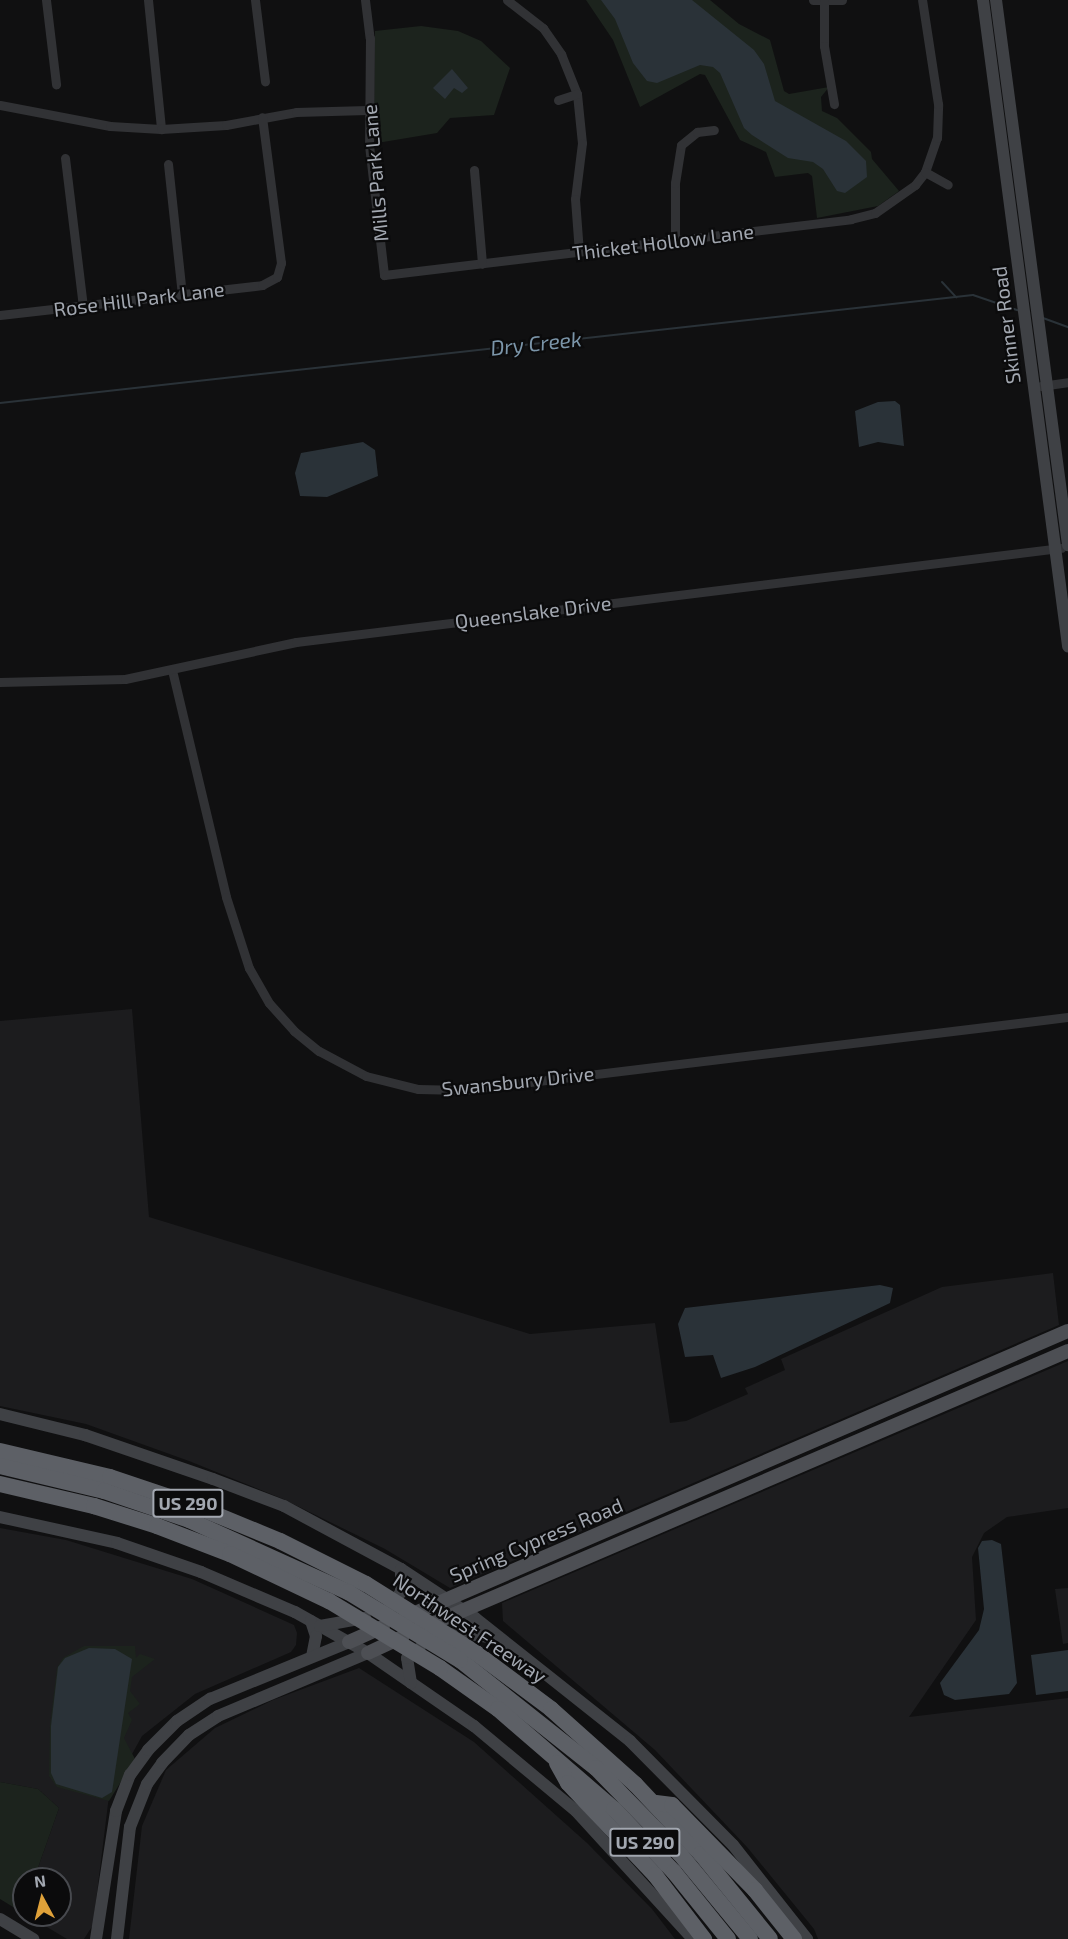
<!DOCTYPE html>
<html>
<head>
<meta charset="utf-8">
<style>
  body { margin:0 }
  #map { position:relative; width:1068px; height:1939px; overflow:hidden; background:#101011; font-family:"Exo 2",sans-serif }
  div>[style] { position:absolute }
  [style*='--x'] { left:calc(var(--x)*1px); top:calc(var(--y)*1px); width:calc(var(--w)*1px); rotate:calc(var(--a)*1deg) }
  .built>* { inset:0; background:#1c1c1e }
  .green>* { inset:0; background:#1c231d }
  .water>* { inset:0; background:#2a3238 }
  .stream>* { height:2px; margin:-1px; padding:0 1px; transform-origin:1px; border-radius:1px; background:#2a3238 }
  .street>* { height:9px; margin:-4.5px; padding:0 4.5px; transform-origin:4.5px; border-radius:4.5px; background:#313235 }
  .secondary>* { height:12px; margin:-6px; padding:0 6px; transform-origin:6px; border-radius:6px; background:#3f4145 }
  .primary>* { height:14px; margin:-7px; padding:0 7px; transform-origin:7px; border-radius:7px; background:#4d4f54 }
  .highway>* { height:16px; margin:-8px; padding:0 8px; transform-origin:8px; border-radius:8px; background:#5d6066 }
  .highway-bridge>* { height:16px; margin:-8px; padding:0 8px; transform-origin:8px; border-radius:8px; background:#5d6066 }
  span { translate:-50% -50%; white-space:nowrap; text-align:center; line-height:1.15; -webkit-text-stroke:4.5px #0b0b0c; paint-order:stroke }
  .shield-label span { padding:2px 4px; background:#0b0b0c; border:2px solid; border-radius:4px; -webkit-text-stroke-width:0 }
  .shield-label { font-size:18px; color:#a2a7b0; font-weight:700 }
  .street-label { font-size:20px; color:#a2a7b0 }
  .water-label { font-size:21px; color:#7b95a9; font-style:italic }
  .north { position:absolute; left:12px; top:1867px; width:60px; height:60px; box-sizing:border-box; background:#0b0b0c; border:2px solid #47494e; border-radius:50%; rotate:353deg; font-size:16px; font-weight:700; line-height:24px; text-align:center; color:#a2a7b0 }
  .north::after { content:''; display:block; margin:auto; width:21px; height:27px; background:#dfa139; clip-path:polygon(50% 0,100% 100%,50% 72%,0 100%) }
</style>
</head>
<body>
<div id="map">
  <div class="built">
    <div style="clip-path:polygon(132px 1009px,149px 1217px,530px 1334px,655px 1323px,670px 1423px,686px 1421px,748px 1394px,745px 1388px,785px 1370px,781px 1359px,942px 1287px,1053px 1273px,1059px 1325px,450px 1588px,385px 1549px,283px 1499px,189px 1461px,86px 1424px,0 1406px,0 1021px)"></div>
    <div style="clip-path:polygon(1068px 1361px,1068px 1508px,1007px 1517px,984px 1533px,972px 1557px,976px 1620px,909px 1717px,1068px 1698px,1068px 1939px,818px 1939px,814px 1929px,747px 1847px,655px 1750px,503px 1621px,502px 1603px)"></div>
    <div style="clip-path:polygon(0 1528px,66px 1540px,192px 1579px,294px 1625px,297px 1633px,296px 1645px,291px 1652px,195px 1694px,142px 1736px,109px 1796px,93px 1925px,84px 1939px,67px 1939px,27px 1915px,60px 1915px,60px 1879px,34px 1879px,59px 1808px,38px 1789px,0 1782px)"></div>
    <div style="clip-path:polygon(1068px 1588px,1068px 1643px,1063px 1644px,1055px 1589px)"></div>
    <div style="clip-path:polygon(359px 1668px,474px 1742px,587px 1843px,652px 1909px,675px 1939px,129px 1939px,142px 1826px,166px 1770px,215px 1728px,273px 1700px)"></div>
  </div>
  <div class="green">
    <div style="clip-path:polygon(586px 0,710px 0,739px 24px,770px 40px,784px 91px,789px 94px,829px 87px,821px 97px,822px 111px,837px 118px,871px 152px,872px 159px,899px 191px,878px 206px,817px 218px,812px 176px,808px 173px,775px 177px,766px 152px,740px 140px,705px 75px,700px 74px,640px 107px,613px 40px)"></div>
    <div style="clip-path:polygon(421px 26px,458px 31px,481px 41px,510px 68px,494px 115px,450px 118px,437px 133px,377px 143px,374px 120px,375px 31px)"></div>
    <div style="clip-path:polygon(84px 1646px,135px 1646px,136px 1658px,140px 1654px,155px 1659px,132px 1677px,130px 1691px,140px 1704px,128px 1713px,132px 1720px,124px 1738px,135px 1759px,109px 1801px,57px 1787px,49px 1776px,50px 1725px,57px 1668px,63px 1658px)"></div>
    <div style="clip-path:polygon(0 1782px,38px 1789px,59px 1808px,34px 1879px,24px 1879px,23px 1913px,0 1899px)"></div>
  </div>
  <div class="water">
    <div style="clip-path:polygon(601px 0,692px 0,754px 50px,764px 64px,775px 101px,846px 141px,866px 161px,867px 177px,845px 193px,837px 191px,823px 169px,813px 162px,788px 158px,752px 135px,744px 128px,720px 73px,713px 67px,700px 65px,657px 83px,647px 81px,633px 63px,615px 19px)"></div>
    <div style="clip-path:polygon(452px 69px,468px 88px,462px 93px,454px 88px,445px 99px,433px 88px)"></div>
    <div style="clip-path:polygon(895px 401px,900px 405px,904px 446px,878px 442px,859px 447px,855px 411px,878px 402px)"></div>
    <div style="clip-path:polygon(363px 442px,375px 450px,378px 476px,327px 497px,300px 496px,295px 473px,301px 453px)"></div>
    <div style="clip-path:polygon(880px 1285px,893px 1288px,890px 1303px,755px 1367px,721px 1378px,713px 1355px,685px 1357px,678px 1324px,685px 1308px)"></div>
    <div style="clip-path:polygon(992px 1540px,1001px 1544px,1017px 1683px,1009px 1694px,955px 1700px,944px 1695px,940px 1683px,979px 1630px,984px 1609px,978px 1548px,982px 1541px)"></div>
    <div style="clip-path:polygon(89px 1648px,115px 1649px,132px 1659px,112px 1792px,102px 1798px,56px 1784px,51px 1773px,51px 1726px,58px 1667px,65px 1658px)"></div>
    <div style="clip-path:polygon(1068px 1650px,1068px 1691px,1036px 1695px,1031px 1655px)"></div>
  </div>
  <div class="stream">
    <div style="--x:942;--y:282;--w:21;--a:47"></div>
    <div style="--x:1043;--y:318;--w:27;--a:20"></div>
    <div style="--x:0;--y:403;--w:979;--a:-6.33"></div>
    <div style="--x:973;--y:295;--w:50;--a:18.8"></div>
  </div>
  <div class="street">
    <div style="--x:46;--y:0;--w:85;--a:83.2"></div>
    <div style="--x:148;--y:0;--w:130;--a:84.2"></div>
    <div style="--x:255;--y:0;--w:82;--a:83"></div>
    <div style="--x:365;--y:0;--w:38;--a:83"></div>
    <div style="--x:370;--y:38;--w:107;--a:90.5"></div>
    <div style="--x:369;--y:145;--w:131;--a:83.4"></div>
    <div style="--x:384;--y:275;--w:470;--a:-6.8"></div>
    <div style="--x:851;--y:219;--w:25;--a:-14"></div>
    <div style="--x:875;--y:213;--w:49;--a:-35"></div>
    <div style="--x:915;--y:185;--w:16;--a:-52"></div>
    <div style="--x:925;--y:172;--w:36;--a:-71"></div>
    <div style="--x:937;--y:138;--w:34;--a:-88"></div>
    <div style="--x:938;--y:104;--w:105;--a:-98.7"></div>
    <div style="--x:507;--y:0;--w:46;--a:37.9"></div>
    <div style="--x:543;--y:28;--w:32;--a:55"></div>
    <div style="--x:561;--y:54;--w:43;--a:68.2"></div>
    <div style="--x:577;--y:94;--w:49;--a:84.2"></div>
    <div style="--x:582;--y:143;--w:56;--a:97.1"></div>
    <div style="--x:575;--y:199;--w:53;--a:85.7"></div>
    <div style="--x:813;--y:0;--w:29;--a:0"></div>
    <div style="--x:824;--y:1;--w:45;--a:90"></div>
    <div style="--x:824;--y:46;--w:59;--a:80.2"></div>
    <div style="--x:558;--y:100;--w:20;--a:-18"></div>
    <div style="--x:0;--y:105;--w:112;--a:10.8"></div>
    <div style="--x:110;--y:126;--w:51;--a:3.4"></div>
    <div style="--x:161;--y:129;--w:65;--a:-3.5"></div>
    <div style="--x:226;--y:125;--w:71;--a:-10.5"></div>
    <div style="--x:296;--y:112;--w:71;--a:-1.6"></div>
    <div style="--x:65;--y:158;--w:149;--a:83.1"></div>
    <div style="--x:168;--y:164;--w:131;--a:83.9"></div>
    <div style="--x:474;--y:170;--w:94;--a:85.1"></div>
    <div style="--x:925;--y:172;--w:26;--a:29"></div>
    <div style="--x:675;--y:241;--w:58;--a:-90"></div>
    <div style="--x:675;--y:183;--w:38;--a:-81"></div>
    <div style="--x:681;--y:145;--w:21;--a:-39"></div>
    <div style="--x:697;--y:132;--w:17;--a:-7"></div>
    <div style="--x:0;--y:315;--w:264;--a:-6.5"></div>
    <div style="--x:262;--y:285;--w:17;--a:-28"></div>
    <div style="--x:277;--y:277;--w:15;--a:-74"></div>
    <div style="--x:281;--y:263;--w:147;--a:-97.4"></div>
    <div style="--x:1041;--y:386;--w:27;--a:-8"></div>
    <div style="--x:172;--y:670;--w:233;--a:76.6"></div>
    <div style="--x:226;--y:897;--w:75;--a:72.1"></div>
    <div style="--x:249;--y:968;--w:40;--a:60.3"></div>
    <div style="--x:269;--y:1003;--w:38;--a:48"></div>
    <div style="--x:294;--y:1031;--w:32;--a:39"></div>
    <div style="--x:319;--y:1051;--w:53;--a:28"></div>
    <div style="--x:366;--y:1076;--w:54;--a:14"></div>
    <div style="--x:418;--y:1089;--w:46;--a:1.2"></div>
    <div style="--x:464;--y:1090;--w:608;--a:-6.89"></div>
    <div style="--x:0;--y:682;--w:125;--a:-1.4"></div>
    <div style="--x:125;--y:679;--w:175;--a:-12.2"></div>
    <div style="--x:296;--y:642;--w:771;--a:-7.01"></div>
  </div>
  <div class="secondary">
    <div style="--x:983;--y:0;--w:652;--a:82.5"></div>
    <div style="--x:996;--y:0;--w:550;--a:82.47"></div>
    <div style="--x:0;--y:1414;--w:88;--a:13.9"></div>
    <div style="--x:85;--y:1435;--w:135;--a:19"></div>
    <div style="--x:213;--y:1479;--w:76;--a:20.8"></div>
    <div style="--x:284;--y:1506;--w:133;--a:28.3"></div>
    <div style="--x:401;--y:1569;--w:89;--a:33.5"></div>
    <div style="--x:475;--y:1618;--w:198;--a:38.4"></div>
    <div style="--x:630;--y:1741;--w:146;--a:45.3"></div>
    <div style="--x:733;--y:1845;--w:120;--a:51.8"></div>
    <div style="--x:0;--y:1517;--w:120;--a:12.5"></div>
    <div style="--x:117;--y:1543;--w:89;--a:19"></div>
    <div style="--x:201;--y:1572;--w:102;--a:23.1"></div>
    <div style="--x:295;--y:1612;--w:84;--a:29.3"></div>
    <div style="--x:368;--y:1653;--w:129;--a:34.6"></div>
    <div style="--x:474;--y:1726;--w:133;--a:39.8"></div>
    <div style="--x:576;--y:1811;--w:173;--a:47.6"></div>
    <div style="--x:389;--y:1607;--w:19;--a:-51"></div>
    <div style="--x:401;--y:1592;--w:23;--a:-90"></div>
    <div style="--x:311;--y:1621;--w:16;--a:72"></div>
    <div style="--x:316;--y:1636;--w:20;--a:101"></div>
    <div style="--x:320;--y:1626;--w:46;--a:-10.1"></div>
    <div style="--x:444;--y:1638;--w:15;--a:-23"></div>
    <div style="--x:458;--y:1632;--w:43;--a:9.5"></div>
    <div style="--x:411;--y:1683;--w:25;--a:-99"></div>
    <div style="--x:407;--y:1658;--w:16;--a:-38"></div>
    <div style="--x:0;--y:1919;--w:39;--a:31"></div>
    <div style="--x:96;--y:1939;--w:130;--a:-81.1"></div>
    <div style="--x:116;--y:1811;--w:39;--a:-69"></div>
    <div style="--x:130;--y:1775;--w:31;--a:-54"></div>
    <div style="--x:148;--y:1750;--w:41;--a:-45"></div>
    <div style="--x:177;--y:1721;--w:40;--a:-34"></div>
    <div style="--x:210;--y:1699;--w:150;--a:-22.3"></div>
    <div style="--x:117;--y:1939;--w:113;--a:-83.4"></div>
    <div style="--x:130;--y:1827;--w:46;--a:-68.4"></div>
    <div style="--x:147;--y:1784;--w:26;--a:-54"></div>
    <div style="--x:162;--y:1763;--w:39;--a:-46"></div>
    <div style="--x:189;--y:1735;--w:35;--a:-33"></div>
    <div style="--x:218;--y:1716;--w:163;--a:-22.8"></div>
  </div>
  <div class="primary">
    <div style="--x:406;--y:1617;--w:721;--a:-23.37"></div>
    <div style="--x:422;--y:1628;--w:703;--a:-23.21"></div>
    <div style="--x:349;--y:1642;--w:37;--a:-24"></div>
    <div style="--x:368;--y:1653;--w:38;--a:-25"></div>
  </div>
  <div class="highway">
    <div style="--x:0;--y:1451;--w:113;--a:13.3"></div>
    <div style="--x:110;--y:1477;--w:84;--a:18.6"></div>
    <div style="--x:190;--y:1504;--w:97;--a:22.3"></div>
    <div style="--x:280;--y:1541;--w:96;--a:26.6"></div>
    <div style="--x:0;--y:1466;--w:107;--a:13.5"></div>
    <div style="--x:104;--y:1491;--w:90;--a:18.8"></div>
    <div style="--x:189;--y:1520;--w:175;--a:24.4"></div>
    <div style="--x:0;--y:1484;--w:97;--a:13.2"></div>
    <div style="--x:94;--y:1506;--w:66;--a:17.6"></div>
    <div style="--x:157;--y:1526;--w:78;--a:21"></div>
    <div style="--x:230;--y:1554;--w:110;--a:25.4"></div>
    <div style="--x:476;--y:1653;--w:94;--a:36.7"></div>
    <div style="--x:551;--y:1709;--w:113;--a:41.8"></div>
    <div style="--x:635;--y:1784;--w:96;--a:46.7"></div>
    <div style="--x:701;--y:1854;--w:109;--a:50.9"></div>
    <div style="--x:460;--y:1660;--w:174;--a:38.5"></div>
    <div style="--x:596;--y:1768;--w:120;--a:45.7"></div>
    <div style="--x:680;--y:1854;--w:110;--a:50.5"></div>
    <div style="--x:440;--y:1668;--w:71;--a:35.3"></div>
    <div style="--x:498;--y:1709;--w:153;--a:40.8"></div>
    <div style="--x:614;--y:1809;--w:87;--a:46.4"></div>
    <div style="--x:674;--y:1872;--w:86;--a:51.1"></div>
    <div style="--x:557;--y:1763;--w:23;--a:61"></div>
    <div style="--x:568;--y:1783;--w:127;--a:46.6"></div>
    <div style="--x:655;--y:1875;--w:81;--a:52.6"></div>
    <div style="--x:656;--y:1803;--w:16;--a:7"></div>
    <div style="--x:672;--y:1805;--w:119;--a:45.7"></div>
    <div style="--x:755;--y:1890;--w:63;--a:51.5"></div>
  </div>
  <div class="highway-bridge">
    <div style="--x:366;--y:1584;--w:130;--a:32.1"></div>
    <div style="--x:348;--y:1592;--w:131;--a:31.3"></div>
    <div style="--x:329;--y:1601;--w:130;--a:31.1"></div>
  </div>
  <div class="shield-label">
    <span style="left:188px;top:1503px">US 290</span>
    <span style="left:645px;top:1842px">US 290</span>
  </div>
  <div class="street-label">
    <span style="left:375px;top:173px;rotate:-95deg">Mills Park Lane</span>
    <span style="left:663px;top:242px;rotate:-7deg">Thicket Hollow Lane</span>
    <span style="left:139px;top:299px;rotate:-7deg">Rose Hill Park Lane</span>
    <span style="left:1006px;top:325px;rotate:-97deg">Skinner Road</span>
    <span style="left:533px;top:612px;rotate:-7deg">Queenslake Drive</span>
    <span style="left:518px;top:1081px;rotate:-6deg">Swansbury Drive</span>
    <span style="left:536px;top:1540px;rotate:-23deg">Spring Cypress Road</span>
    <span style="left:470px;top:1628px;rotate:34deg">Northwest Freeway</span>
  </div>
  <div class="water-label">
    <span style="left:536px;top:343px;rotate:-6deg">Dry Creek</span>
  </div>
  <div class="north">N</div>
</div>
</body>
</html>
